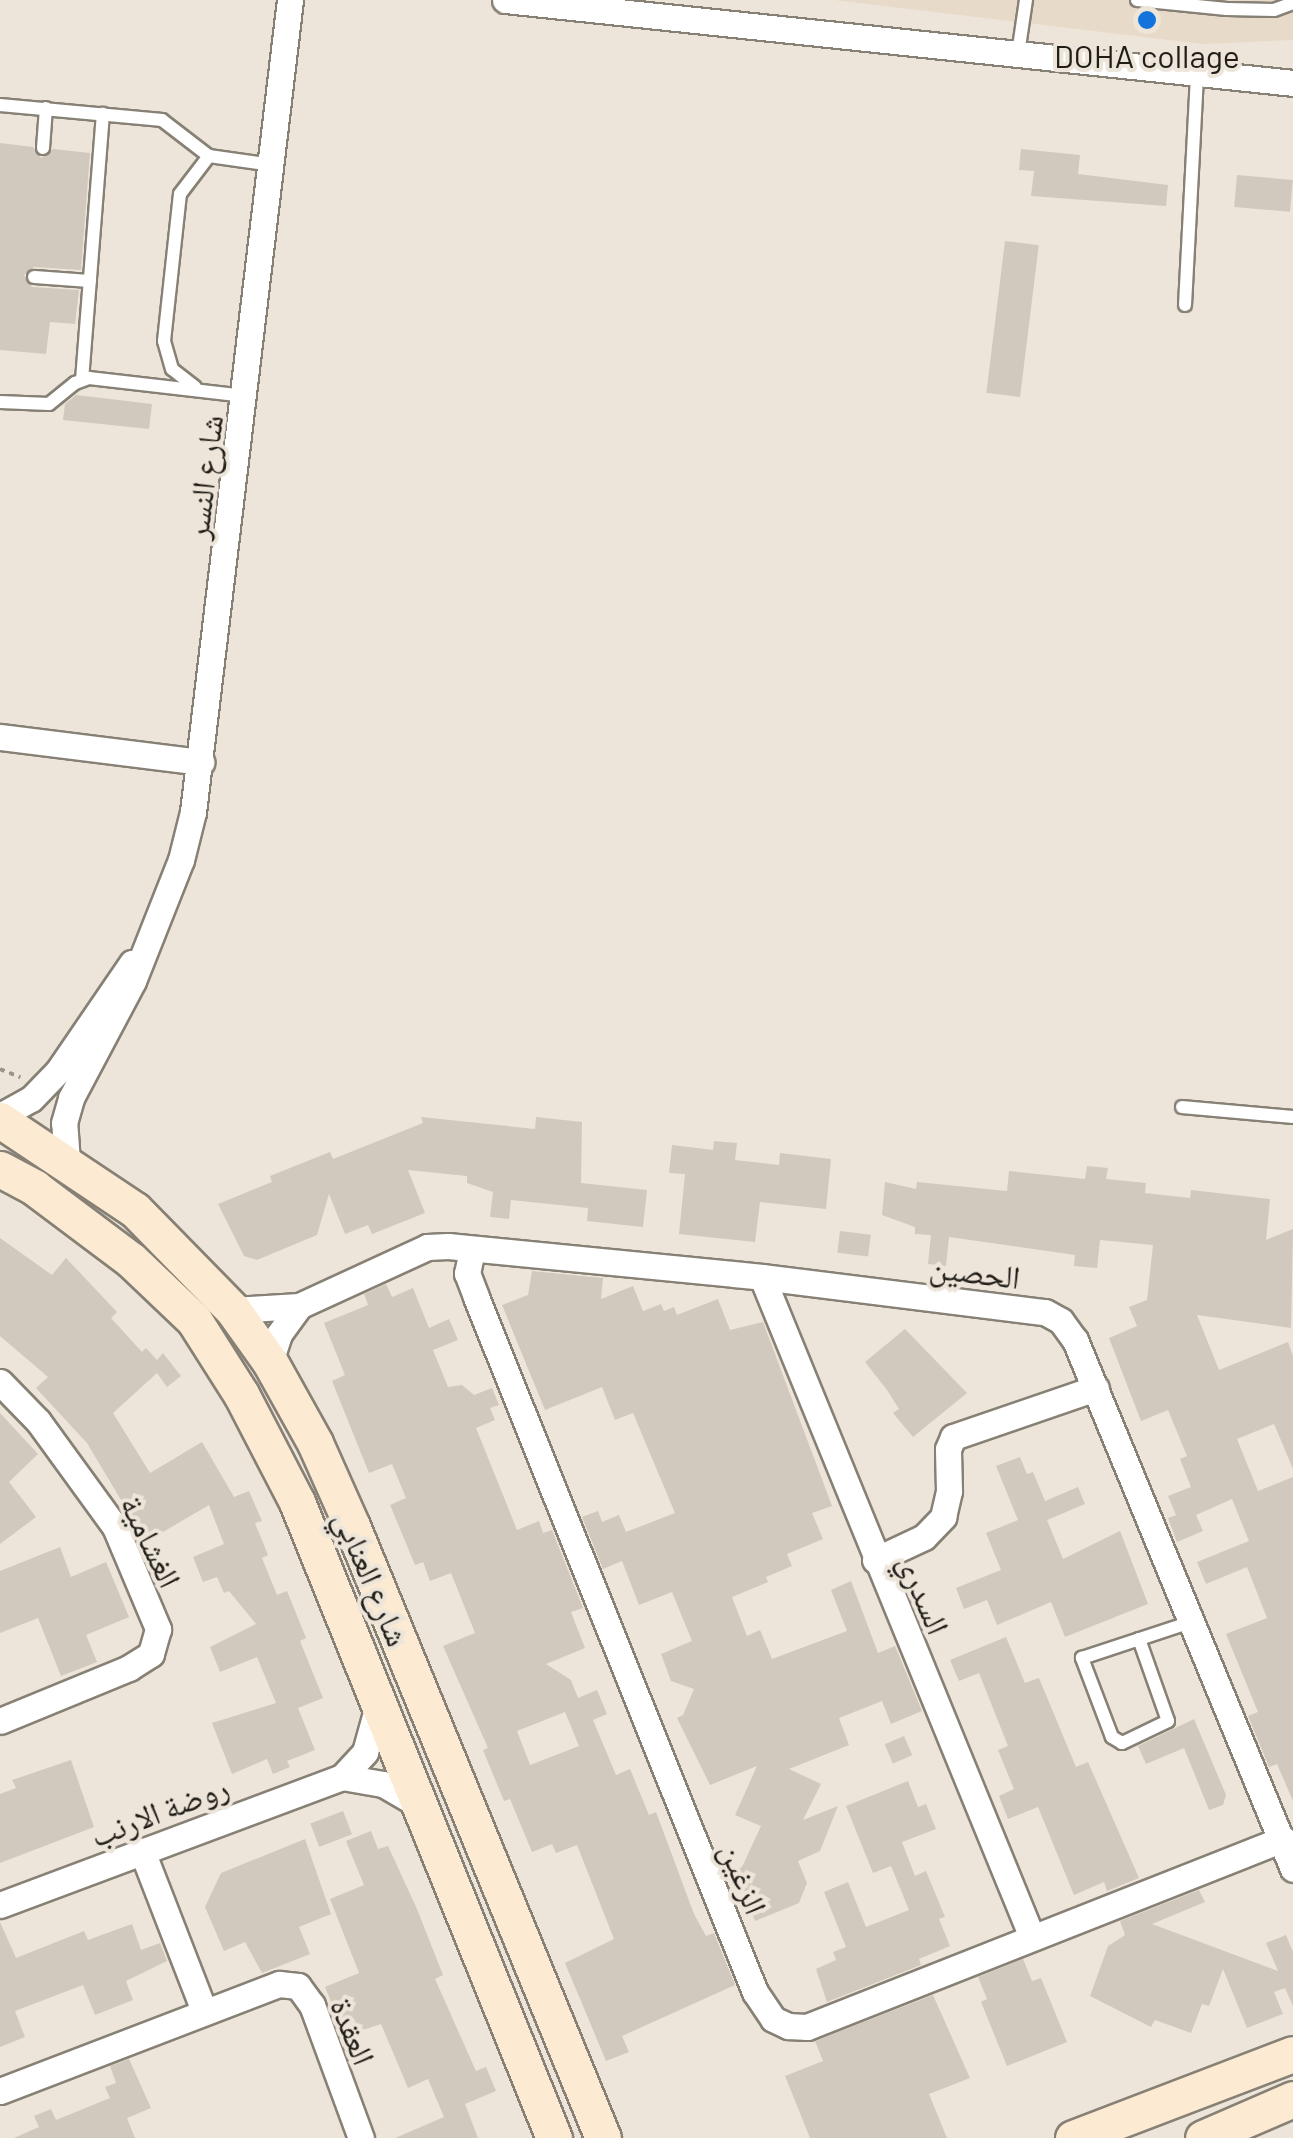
<!DOCTYPE html>
<html>
<head>
<meta charset="utf-8">
<style>
  body { margin:0 }
  #map { position:relative; width:1293px; height:2138px; overflow:hidden; background:#ede5d9; font-family:Barlow,"Noto Naskh Arabic",sans-serif }
  div>[style] { position:absolute }
  [style*='--x'] { left:calc(var(--x)*1px); top:calc(var(--y)*1px); width:calc(var(--w)*1px); rotate:calc(var(--a)*1deg) }
  .built>* { inset:0; background:#e8dac8 }
  .building>* { inset:0; background:#d1c9bd; transform-origin:0 0 }
  .path>* { height:4px; margin-top:-2px; transform-origin:0; background:repeating-linear-gradient(90deg,#99938a 0 5px,transparent 0 10px) }
  .roads { filter:drop-shadow(2px 0 #878075) drop-shadow(-2px 0 #878075) drop-shadow(0 2px #878075) drop-shadow(0 -2px #878075) }
  .lane>* { height:12px; margin:-6px; padding:0 6px; transform-origin:6px; border-radius:6px; background:#fff }
  .street>* { height:25px; margin:-12.5px; padding:0 12.5px; transform-origin:12.5px; border-radius:12.5px; background:#fff }
  .secondary>* { height:35px; margin:-17.5px; padding:0 17.5px; transform-origin:17.5px; border-radius:17.5px; background:#fcebd2 }
  .dots>* { width:28px; height:28px; translate:-50% -50%; box-sizing:border-box; border:5px solid #ede5d9; border-radius:50% }
  span { translate:-50% -50%; white-space:nowrap; text-align:center; line-height:1.15; -webkit-text-stroke:8px #ede5d9; paint-order:stroke }
  .poi-label { font-size:32px; color:#201d18 }
  .street-label { font-size:32px; color:#201d18 }
</style>
</head>
<body>
<div id="map">
  <div class="built">
    <div style="clip-path:polygon(834px 0,1293px 0,1293px 40px,1203px 44px)"></div>
  </div>
  <div class="building">
    <div style="clip-path:polygon(0 143px,33px 147px,41px 158px,53px 149px,90px 153px,81px 270px,34px 267px,24px 275px,32px 287px,79px 290px,75px 324px,50px 322px,46px 354px,0 350px)"></div>
    <div style="clip-path:polygon(1021px 149px,1080px 155px,1078px 174px,1168px 185px,1166px 206px,1031px 196px,1034px 171px,1019px 170px)"></div>
    <div style="left:1237px;top:175px;width:56px;height:32px;rotate:5deg"></div>
    <div style="left:1005px;top:241px;width:34px;height:153px;rotate:7deg"></div>
    <div style="clip-path:polygon(76px 395px,152px 404px,149px 429px,63px 420px,65px 404px)"></div>
    <div style="clip-path:polygon(421px 1117px,535px 1129px,536px 1117px,582px 1122px,581px 1183px,647px 1190px,643px 1227px,587px 1221px,588px 1208px,511px 1200px,509px 1219px,490px 1217px,493px 1192px,467px 1183px,467px 1176px,408px 1170px,425px 1213px,372px 1234px,368px 1225px,345px 1234px,329px 1194px,317px 1235px,257px 1260px,244px 1256px,218px 1204px,272px 1182px,270px 1176px,330px 1152px,333px 1159px,423px 1123px)"></div>
    <div style="clip-path:polygon(714px 1141px,737px 1143px,735px 1160px,779px 1165px,780px 1153px,831px 1159px,826px 1209px,760px 1202px,755px 1242px,679px 1234px,685px 1174px,669px 1173px,672px 1145px,713px 1150px)"></div>
    <div style="clip-path:polygon(1087px 1166px,1108px 1168px,1106px 1179px,1146px 1183px,1145px 1193px,1190px 1198px,1191px 1190px,1270px 1199px,1266px 1240px,1293px 1229px,1291px 1328px,1197px 1315px,1219px 1370px,1288px 1342px,1293px 1356px,1293px 1469px,1274px 1424px,1237px 1439px,1258px 1491px,1293px 1477px,1293px 1801px,1277px 1764px,1269px 1767px,1248px 1716px,1258px 1712px,1226px 1634px,1267px 1618px,1247px 1567px,1206px 1584px,1197px 1562px,1249px 1541px,1232px 1499px,1196px 1515px,1203px 1531px,1177px 1542px,1168px 1518px,1176px 1515px,1168px 1496px,1191px 1487px,1180px 1459px,1187px 1456px,1168px 1410px,1141px 1421px,1109px 1338px,1137px 1326px,1129px 1307px,1147px 1300px,1153px 1245px,1100px 1240px,1097px 1268px,1074px 1266px,1075px 1255px,949px 1237px,946px 1266px,928px 1264px,931px 1235px,915px 1234px,915px 1227px,882px 1215px,885px 1182px,916px 1189px,917px 1182px,1007px 1191px,1009px 1171px,1085px 1179px)"></div>
    <div style="left:840px;top:1231px;width:31px;height:22px;rotate:7deg"></div>
    <div style="clip-path:polygon(0 1238px,52px 1275px,66px 1258px,117px 1312px,111px 1318px,142px 1352px,146px 1348px,157px 1360px,163px 1353px,181px 1376px,167px 1387px,157px 1373px,113px 1413px,150px 1473px,202px 1442px,234px 1497px,249px 1491px,262px 1521px,255px 1523px,268px 1555px,262px 1558px,277px 1595px,287px 1591px,306px 1638px,300px 1641px,323px 1698px,298px 1708px,315px 1750px,287px 1761px,290px 1767px,273px 1774px,267px 1759px,232px 1774px,212px 1723px,276px 1703px,257px 1657px,220px 1672px,210px 1647px,256px 1624px,229px 1591px,224px 1593px,217px 1577px,203px 1582px,193px 1557px,224px 1544px,209px 1505px,146px 1542px,87px 1443px,36px 1388px,48px 1377px,0 1336px)"></div>
    <div style="clip-path:polygon(532px 1271px,603px 1278px,601px 1299px,633px 1286px,643px 1311px,661px 1304px,664px 1311px,674px 1307px,677px 1315px,718px 1299px,730px 1330px,763px 1322px,832px 1506px,812px 1513px,823px 1539px,787px 1554px,792px 1566px,766px 1577px,768px 1582px,732px 1597px,747px 1636px,760px 1630px,772px 1659px,847px 1631px,831px 1590px,851px 1581px,878px 1653px,895px 1646px,922px 1711px,891px 1724px,882px 1701px,839px 1718px,849px 1745px,789px 1769px,821px 1784px,803px 1820px,838px 1806px,820px 1851px,798px 1861px,807px 1883px,799px 1903px,755px 1921px,735px 1870px,742px 1867px,761px 1826px,735px 1815px,757px 1766px,710px 1785px,677px 1718px,683px 1715px,694px 1689px,671px 1681px,661px 1654px,692px 1641px,672px 1592px,639px 1605px,622px 1561px,603px 1569px,582px 1517px,598px 1511px,602px 1522px,619px 1515px,626px 1532px,675px 1513px,633px 1413px,615px 1420px,602px 1387px,545px 1410px,502px 1305px,528px 1295px)"></div>
    <div style="clip-path:polygon(evenodd,386px 1284px,392px 1297px,413px 1288px,429px 1328px,449px 1319px,458px 1340px,433px 1350px,448px 1387px,462px 1385px,474px 1395px,492px 1388px,499px 1405px,490px 1408px,495px 1420px,476px 1428px,517px 1530px,539px 1521px,543px 1533px,552px 1530px,583px 1608px,571px 1612px,585px 1648px,546px 1664px,571px 1680px,578px 1698px,597px 1690px,607px 1714px,593px 1720px,616px 1775px,630px 1769px,649px 1815px,656px 1812px,694px 1914px,706px 1936px,714px 1933px,735px 1985px,622px 2036px,629px 2052px,606px 2061px,565px 1963px,614px 1939px,577px 1845px,556px 1853px,552px 1844px,532px 1852px,510px 1799px,504px 1801px,483px 1750px,488px 1748px,443px 1646px,475px 1633px,451px 1573px,430px 1581px,423px 1562px,415px 1565px,390px 1505px,406px 1498px,392px 1464px,369px 1473px,332px 1381px,345px 1375px,324px 1323px,368px 1305px,364px 1294px,386px 1284px,565px 1712px,579px 1746px,530px 1765px,517px 1731px,565px 1712px)"></div>
    <div style="clip-path:polygon(905px 1329px,967px 1393px,913px 1437px,893px 1413px,899px 1409px,887px 1390px,865px 1362px)"></div>
    <div style="clip-path:polygon(0 1413px,38px 1454px,9px 1482px,36px 1517px,0 1544px)"></div>
    <div style="clip-path:polygon(1020px 1457px,1027px 1474px,1033px 1472px,1045px 1501px,1078px 1487px,1085px 1504px,1047px 1520px,1063px 1559px,1120px 1531px,1148px 1604px,1065px 1637px,1051px 1602px,997px 1625px,987px 1600px,964px 1609px,956px 1588px,1001px 1570px,986px 1533px,1018px 1520px,996px 1466px)"></div>
    <div style="clip-path:polygon(60px 1547px,71px 1577px,106px 1562px,129px 1617px,86px 1635px,97px 1662px,61px 1676px,38px 1618px,0 1633px,0 1571px)"></div>
    <div style="clip-path:polygon(1006px 1637px,1025px 1683px,1039px 1678px,1076px 1767px,1088px 1762px,1139px 1878px,1107px 1891px,1104px 1882px,1074px 1895px,1038px 1807px,1008px 1819px,999px 1796px,1014px 1789px,998px 1750px,1008px 1746px,979px 1673px,959px 1681px,950px 1660px)"></div>
    <div style="clip-path:polygon(1194px 1719px,1226px 1795px,1223px 1805px,1209px 1810px,1184px 1748px,1146px 1764px,1138px 1746px)"></div>
    <div style="left:904px;top:1736px;width:21px;height:21px;rotate:67deg"></div>
    <div style="clip-path:polygon(71px 1760px,94px 1827px,0 1863px,0 1794px,16px 1788px,12px 1780px)"></div>
    <div style="clip-path:polygon(908px 1781px,918px 1807px,926px 1804px,936px 1829px,902px 1842px,915px 1876px,926px 1871px,945px 1917px,939px 1919px,950px 1946px,919px 1959px,921px 1965px,827px 2002px,816px 1969px,836px 1960px,833px 1952px,846px 1947px,824px 1892px,848px 1882px,866px 1927px,909px 1910px,891px 1866px,873px 1873px,846px 1806px)"></div>
    <div style="left:343px;top:1811px;width:25px;height:35px;rotate:69deg"></div>
    <div style="clip-path:polygon(371px 1831px,378px 1849px,388px 1846px,417px 1909px,443px 1975px,435px 1979px,476px 2071px,486px 2067px,496px 2091px,465px 2104px,478px 2138px,395px 2138px,444px 2117px,428px 2079px,408px 2088px,381px 2024px,360px 2031px,356px 2023px,342px 2028px,325px 1987px,359px 1973px,330px 1899px,364px 1885px,346px 1841px)"></div>
    <div style="clip-path:polygon(305px 1839px,331px 1914px,299px 1927px,310px 1954px,262px 1973px,245px 1942px,224px 1951px,205px 1907px,221px 1873px)"></div>
    <div style="clip-path:polygon(1199px 1890px,1205px 1902px,1152px 1924px,1278px 1971px,1266px 1943px,1286px 1935px,1293px 1952px,1293px 2006px,1285px 1988px,1274px 1992px,1283px 2014px,1247px 2028px,1223px 1969px,1209px 2006px,1202px 2004px,1191px 2033px,1155px 2020px,1151px 2027px,1090px 1996px,1108px 1946px,1125px 1935px,1120px 1921px)"></div>
    <div style="clip-path:polygon(0 1922px,16px 1958px,84px 1931px,88px 1940px,132px 1924px,141px 1950px,160px 1943px,167px 1961px,126px 1981px,133px 2000px,95px 2015px,83px 1985px,15px 2011px,25px 2037px,0 2047px)"></div>
    <div style="clip-path:polygon(1023px 1959px,1032px 1981px,1041px 1978px,1067px 2042px,1007px 2066px,981px 2002px,987px 1999px,978px 1977px)"></div>
    <div style="clip-path:polygon(933px 1995px,970px 2078px,929px 2094px,947px 2138px,810px 2138px,785px 2076px,823px 2061px,815px 2041px)"></div>
    <div style="clip-path:polygon(129px 2059px,151px 2108px,127px 2118px,135px 2138px,14px 2138px,39px 2127px,34px 2116px,51px 2109px,56px 2120px,110px 2098px,105px 2087px,116px 2083px,110px 2066px)"></div>
  </div>
  <div class="path">
    <div style="--x:0;--y:1069;--w:22;--a:22"></div>
  </div>
  <div class="roads">
    <div class="lane">
      <div style="--x:1137;--y:0;--w:90;--a:5.7"></div>
      <div style="--x:1227;--y:9;--w:47;--a:1.2"></div>
      <div style="--x:1274;--y:10;--w:20;--a:-20"></div>
      <div style="--x:1018;--y:54;--w:55;--a:-81.6"></div>
      <div style="--x:0;--y:105;--w:163;--a:5.3"></div>
      <div style="--x:162;--y:120;--w:59;--a:37.5"></div>
      <div style="--x:209;--y:156;--w:64;--a:8.1"></div>
      <div style="--x:43;--y:148;--w:40;--a:-85.7"></div>
      <div style="--x:34;--y:277;--w:56;--a:4.1"></div>
      <div style="--x:1185;--y:305;--w:231;--a:-87"></div>
      <div style="--x:82;--y:380;--w:267;--a:-85.5"></div>
      <div style="--x:195;--y:387;--w:29;--a:-142"></div>
      <div style="--x:172;--y:369;--w:29;--a:-106"></div>
      <div style="--x:164;--y:341;--w:148;--a:-83.8"></div>
      <div style="--x:180;--y:194;--w:48;--a:-52.7"></div>
      <div style="--x:0;--y:402;--w:49;--a:2.3"></div>
      <div style="--x:49;--y:404;--w:33;--a:-39"></div>
      <div style="--x:75;--y:383;--w:15;--a:-20"></div>
      <div style="--x:89;--y:378;--w:157;--a:6.6"></div>
      <div style="--x:1182;--y:1107;--w:111;--a:5.1"></div>
      <div style="--x:1139;--y:1639;--w:87;--a:70.5"></div>
      <div style="--x:1168;--y:1721;--w:51;--a:154.4"></div>
      <div style="--x:1122;--y:1743;--w:12;--a:-149"></div>
      <div style="--x:1112;--y:1737;--w:85;--a:-110.8"></div>
      <div style="--x:1082;--y:1658;--w:112;--a:-18.3"></div>
    </div>
    <div class="street">
      <div style="--x:505;--y:0;--w:792;--a:6.01"></div>
      <div style="--x:0;--y:737;--w:203;--a:7.1"></div>
      <div style="--x:0;--y:1116;--w:35;--a:-29"></div>
      <div style="--x:31;--y:1099;--w:39;--a:-46"></div>
      <div style="--x:58;--y:1071;--w:131;--a:-55.6"></div>
      <div style="--x:67;--y:1162;--w:39;--a:-94"></div>
      <div style="--x:64;--y:1123;--w:26;--a:-74"></div>
      <div style="--x:71;--y:1098;--w:132;--a:-62.1"></div>
      <div style="--x:133;--y:981;--w:130;--a:-68.4"></div>
      <div style="--x:181;--y:860;--w:49;--a:-76"></div>
      <div style="--x:193;--y:812;--w:818;--a:-83.19"></div>
      <div style="--x:472;--y:1250;--w:24;--a:102"></div>
      <div style="--x:467;--y:1273;--w:26;--a:69"></div>
      <div style="--x:476;--y:1297;--w:749;--a:68.13"></div>
      <div style="--x:755;--y:1992;--w:32;--a:56"></div>
      <div style="--x:773;--y:2019;--w:17;--a:25"></div>
      <div style="--x:788;--y:2026;--w:19;--a:3"></div>
      <div style="--x:807;--y:2027;--w:512;--a:-21.55"></div>
      <div style="--x:762;--y:1277;--w:711;--a:67.76"></div>
      <div style="--x:233;--y:1310;--w:66;--a:-3.5"></div>
      <div style="--x:299;--y:1306;--w:141;--a:-24.7"></div>
      <div style="--x:427;--y:1247;--w:21;--a:-3"></div>
      <div style="--x:448;--y:1246;--w:316;--a:5.6"></div>
      <div style="--x:762;--y:1277;--w:285;--a:7.1"></div>
      <div style="--x:1045;--y:1312;--w:18;--a:29"></div>
      <div style="--x:1061;--y:1321;--w:24;--a:54"></div>
      <div style="--x:1075;--y:1340;--w:572;--a:67.6"></div>
      <div style="--x:270;--y:1362;--w:29;--a:-72"></div>
      <div style="--x:279;--y:1334;--w:34;--a:-54"></div>
      <div style="--x:0;--y:1382;--w:54;--a:45.7"></div>
      <div style="--x:38;--y:1421;--w:131;--a:54"></div>
      <div style="--x:115;--y:1527;--w:111;--a:67.1"></div>
      <div style="--x:158;--y:1629;--w:26;--a:106"></div>
      <div style="--x:151;--y:1654;--w:26;--a:148"></div>
      <div style="--x:129;--y:1668;--w:139;--a:157.7"></div>
      <div style="--x:875;--y:1560;--w:54;--a:-25.1"></div>
      <div style="--x:924;--y:1537;--w:28;--a:-46"></div>
      <div style="--x:943;--y:1517;--w:27;--a:-77"></div>
      <div style="--x:949;--y:1491;--w:42;--a:-91.4"></div>
      <div style="--x:948;--y:1449;--w:13;--a:-67"></div>
      <div style="--x:953;--y:1437;--w:151;--a:-18.9"></div>
      <div style="--x:342;--y:1777;--w:42;--a:9.7"></div>
      <div style="--x:383;--y:1784;--w:44;--a:30.1"></div>
      <div style="--x:142;--y:1851;--w:172;--a:68.8"></div>
      <div style="--x:0;--y:1905;--w:365;--a:-20.5"></div>
      <div style="--x:342;--y:1777;--w:34;--a:-47"></div>
      <div style="--x:365;--y:1752;--w:52;--a:-74.4"></div>
      <div style="--x:0;--y:2091;--w:299;--a:-21"></div>
      <div style="--x:279;--y:1984;--w:19;--a:6"></div>
      <div style="--x:298;--y:1986;--w:24;--a:54"></div>
      <div style="--x:312;--y:2005;--w:142;--a:69.8"></div>
    </div>
    <div class="secondary">
      <div style="--x:0;--y:1120;--w:162;--a:33.7"></div>
      <div style="--x:135;--y:1210;--w:140;--a:45.6"></div>
      <div style="--x:233;--y:1310;--w:64;--a:54.6"></div>
      <div style="--x:270;--y:1362;--w:93;--a:60.9"></div>
      <div style="--x:315;--y:1443;--w:91;--a:66"></div>
      <div style="--x:352;--y:1526;--w:661;--a:67.7"></div>
      <div style="--x:0;--y:1169;--w:40;--a:28"></div>
      <div style="--x:35;--y:1188;--w:120;--a:36.9"></div>
      <div style="--x:131;--y:1260;--w:87;--a:43.6"></div>
      <div style="--x:194;--y:1320;--w:88;--a:57.6"></div>
      <div style="--x:241;--y:1394;--w:122;--a:62.6"></div>
      <div style="--x:297;--y:1502;--w:686;--a:68"></div>
      <div style="--x:1073;--y:2138;--w:235;--a:-20.9"></div>
      <div style="--x:1203;--y:2138;--w:98;--a:-23.4"></div>
    </div>
  </div>
  <div class="dots">
    <div style="left:1147px;top:20px;background:#1373dc"></div>
  </div>
  <div class="poi-label">
    <span style="left:1147px;top:55px">DOHA collage</span>
  </div>
  <div class="street-label">
    <span style="left:203px;top:477px;rotate:-83deg">شارع النسر</span>
    <span style="left:975px;top:1271px;rotate:7deg">الحصين</span>
    <span style="left:152px;top:1541px;rotate:64deg">الغشامية</span>
    <span style="left:373px;top:1578px;rotate:67deg">شارع العنابي</span>
    <span style="left:925px;top:1594px;rotate:67deg">السدري</span>
    <span style="left:159px;top:1810px;rotate:-21deg">روضة الارنب</span>
    <span style="left:745px;top:1878px;rotate:68deg">الزغين</span>
    <span style="left:354px;top:2031px;rotate:68deg">العقدة</span>
  </div>
</div>
</body>
</html>
